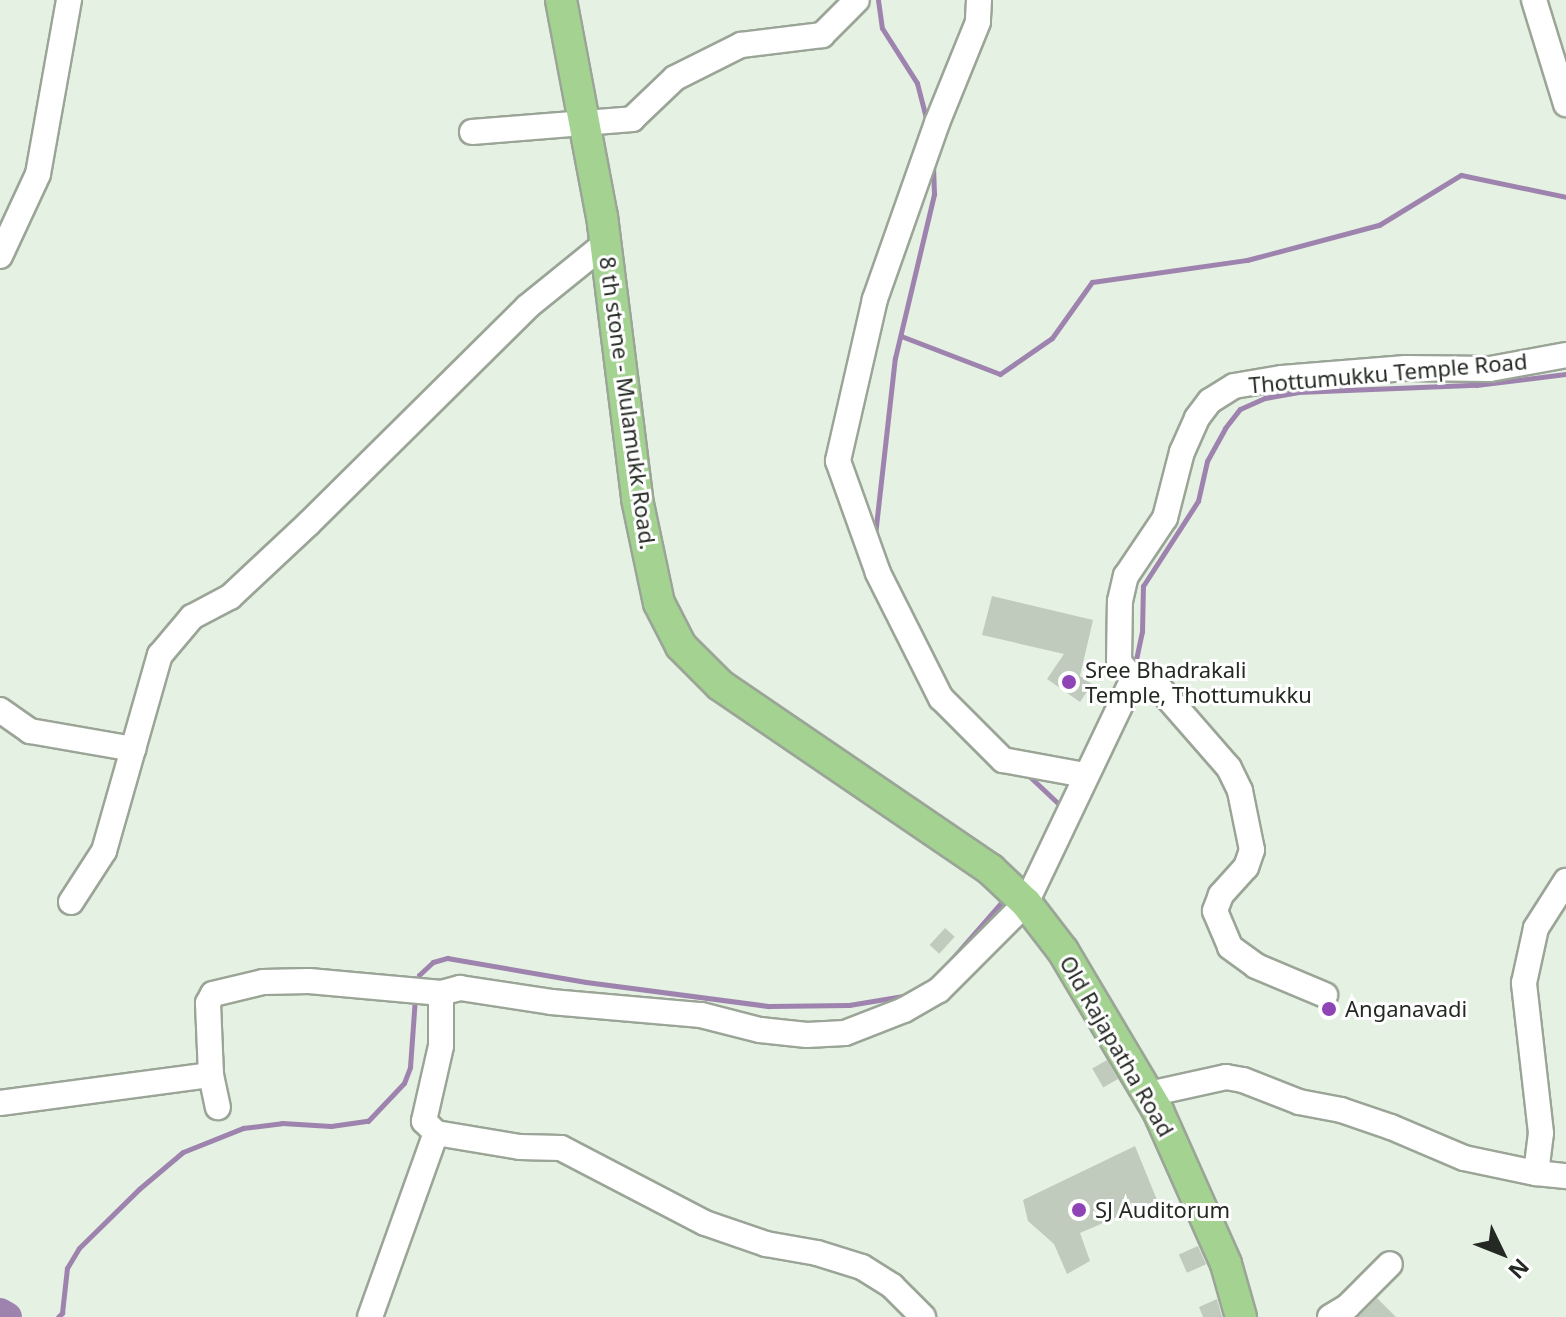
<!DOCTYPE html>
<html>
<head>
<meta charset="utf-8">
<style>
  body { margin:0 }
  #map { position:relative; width:1566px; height:1317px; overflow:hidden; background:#e5f1e2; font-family:"Noto Sans",sans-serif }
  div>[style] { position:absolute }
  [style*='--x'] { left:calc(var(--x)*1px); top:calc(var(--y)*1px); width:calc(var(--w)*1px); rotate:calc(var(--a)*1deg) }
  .stream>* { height:5px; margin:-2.5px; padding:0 2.5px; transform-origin:2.5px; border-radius:2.5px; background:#9d83ae }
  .river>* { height:30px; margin:-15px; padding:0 15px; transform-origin:15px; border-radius:15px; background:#9d83ae }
  .building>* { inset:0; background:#c0cbbd; transform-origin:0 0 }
  .roads { filter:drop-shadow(2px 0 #9ba597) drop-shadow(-2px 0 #9ba597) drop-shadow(0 2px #9ba597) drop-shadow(0 -2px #9ba597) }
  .minor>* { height:24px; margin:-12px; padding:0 12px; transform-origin:12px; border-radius:12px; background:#fff }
  .major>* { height:30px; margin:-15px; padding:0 15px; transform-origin:15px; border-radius:15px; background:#a3d291 }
  .dots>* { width:22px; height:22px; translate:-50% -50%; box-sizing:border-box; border:4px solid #fff; border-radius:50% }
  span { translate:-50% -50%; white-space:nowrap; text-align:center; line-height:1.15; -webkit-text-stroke:6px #fff; paint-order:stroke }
  .street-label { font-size:22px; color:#242923 }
  .poi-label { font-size:22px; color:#242923 }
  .left { translate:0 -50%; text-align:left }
  .north { position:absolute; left:1462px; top:1213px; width:80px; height:80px; -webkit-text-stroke:6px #fff; paint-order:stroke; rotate:133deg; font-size:22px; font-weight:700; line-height:32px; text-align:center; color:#242923 }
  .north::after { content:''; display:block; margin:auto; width:28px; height:36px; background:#242923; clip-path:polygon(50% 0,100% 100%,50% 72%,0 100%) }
</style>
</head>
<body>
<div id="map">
  <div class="stream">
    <div style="--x:878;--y:0;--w:28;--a:82"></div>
    <div style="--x:882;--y:28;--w:65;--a:57.5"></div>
    <div style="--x:917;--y:83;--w:40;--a:75.6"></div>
    <div style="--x:901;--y:336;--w:106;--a:21"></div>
    <div style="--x:1000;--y:374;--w:63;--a:-34.7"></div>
    <div style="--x:1052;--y:338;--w:69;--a:-54.5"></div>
    <div style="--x:1092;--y:282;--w:157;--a:-8.1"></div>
    <div style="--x:1247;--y:260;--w:137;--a:-14.9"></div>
    <div style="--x:1379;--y:225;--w:96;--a:-31.4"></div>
    <div style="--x:1461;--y:175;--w:107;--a:11.8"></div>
    <div style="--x:875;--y:535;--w:178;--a:-83.6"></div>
    <div style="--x:895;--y:358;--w:169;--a:-76.6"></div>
    <div style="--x:934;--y:194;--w:31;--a:-92"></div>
    <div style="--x:1134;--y:669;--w:38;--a:-78"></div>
    <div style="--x:1142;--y:632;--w:46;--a:-88.8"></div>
    <div style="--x:1143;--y:586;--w:101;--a:-57.1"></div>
    <div style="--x:1198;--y:501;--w:41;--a:-77.3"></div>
    <div style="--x:1207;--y:461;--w:38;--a:-61"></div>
    <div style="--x:1225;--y:428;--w:24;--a:-52"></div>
    <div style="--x:1240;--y:409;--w:27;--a:-24"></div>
    <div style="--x:1265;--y:398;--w:34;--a:-10"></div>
    <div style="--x:1298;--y:392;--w:178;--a:-2.3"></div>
    <div style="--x:1476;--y:385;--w:91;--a:-7"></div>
    <div style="--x:1028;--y:775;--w:47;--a:43.3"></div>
    <div style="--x:945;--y:967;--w:94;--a:-48.9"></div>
    <div style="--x:418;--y:985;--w:10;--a:-84"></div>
    <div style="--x:419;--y:975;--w:19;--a:-43"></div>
    <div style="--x:433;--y:962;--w:15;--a:-16"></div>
    <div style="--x:447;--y:958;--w:141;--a:9.8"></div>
    <div style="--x:586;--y:982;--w:185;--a:7.5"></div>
    <div style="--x:769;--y:1006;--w:80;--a:-0.7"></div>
    <div style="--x:849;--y:1005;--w:61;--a:-9.5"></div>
    <div style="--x:58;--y:1317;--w:6;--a:-45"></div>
    <div style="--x:62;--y:1313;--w:45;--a:-83.7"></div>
    <div style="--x:67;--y:1268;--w:23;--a:-59"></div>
    <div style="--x:79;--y:1248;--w:84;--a:-44.5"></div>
    <div style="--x:139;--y:1189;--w:57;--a:-40.1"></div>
    <div style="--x:183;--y:1152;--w:65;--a:-21.8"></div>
    <div style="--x:243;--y:1128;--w:39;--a:-7"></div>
    <div style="--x:282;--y:1123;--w:49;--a:3.5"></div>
    <div style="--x:331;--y:1126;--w:37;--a:-8"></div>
    <div style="--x:368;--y:1121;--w:52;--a:-46.5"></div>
    <div style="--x:404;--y:1083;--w:17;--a:-69"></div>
    <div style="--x:410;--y:1067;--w:69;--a:-85.9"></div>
  </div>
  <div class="river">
    <div style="--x:0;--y:1313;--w:8;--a:30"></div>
  </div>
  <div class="building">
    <div style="clip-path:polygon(992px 596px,1093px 620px,1080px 676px,1092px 684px,1080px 702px,1047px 679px,1064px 654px,982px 635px)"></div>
    <div style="left:945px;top:928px;width:13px;height:23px;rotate:42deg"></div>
    <div style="left:1107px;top:1060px;width:22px;height:17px;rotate:60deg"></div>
    <div style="clip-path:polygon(1135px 1146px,1157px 1200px,1080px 1233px,1090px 1261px,1067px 1274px,1054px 1244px,1028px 1221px,1023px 1200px)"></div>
    <div style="left:1198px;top:1246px;width:20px;height:21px;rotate:66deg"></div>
    <div style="clip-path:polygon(1377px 1298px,1396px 1317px,1358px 1317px)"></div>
    <div style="clip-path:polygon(1217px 1299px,1222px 1317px,1203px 1317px,1199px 1307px)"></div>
  </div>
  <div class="roads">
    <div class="minor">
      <div style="--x:979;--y:0;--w:22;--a:93"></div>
      <div style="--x:978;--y:22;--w:109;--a:112.1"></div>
      <div style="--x:937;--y:123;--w:187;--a:109.4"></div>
      <div style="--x:875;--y:299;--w:166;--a:102.9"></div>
      <div style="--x:838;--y:461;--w:119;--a:70.3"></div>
      <div style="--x:878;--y:573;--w:140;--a:63.3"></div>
      <div style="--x:941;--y:698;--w:88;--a:45"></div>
      <div style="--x:1003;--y:760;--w:83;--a:10.4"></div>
      <div style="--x:1534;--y:0;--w:109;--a:72.9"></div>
      <div style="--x:472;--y:132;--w:161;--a:-4.6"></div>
      <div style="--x:632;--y:119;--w:59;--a:-43.6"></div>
      <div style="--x:675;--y:78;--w:74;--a:-26.6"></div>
      <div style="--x:741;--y:45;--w:82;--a:-7"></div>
      <div style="--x:822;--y:35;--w:49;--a:-45"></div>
      <div style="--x:0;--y:256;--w:90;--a:-65.1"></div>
      <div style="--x:38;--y:174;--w:177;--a:-79.9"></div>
      <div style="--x:1133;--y:679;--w:22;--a:-129"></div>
      <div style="--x:1119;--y:662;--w:61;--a:-89.1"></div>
      <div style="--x:1120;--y:601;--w:26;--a:-77"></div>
      <div style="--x:1126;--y:576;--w:70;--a:-56.1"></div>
      <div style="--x:1165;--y:518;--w:68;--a:-75.6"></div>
      <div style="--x:1182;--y:452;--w:37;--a:-66"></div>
      <div style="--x:1197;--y:418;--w:21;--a:-53"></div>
      <div style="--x:1210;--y:401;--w:28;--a:-32"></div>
      <div style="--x:1234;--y:386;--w:49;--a:-9.5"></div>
      <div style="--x:1282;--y:378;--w:124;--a:-4.6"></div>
      <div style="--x:1406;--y:368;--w:84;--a:0.7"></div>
      <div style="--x:1490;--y:369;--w:77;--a:-10.4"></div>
      <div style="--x:1133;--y:679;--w:30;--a:21"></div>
      <div style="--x:1161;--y:690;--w:103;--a:48.9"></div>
      <div style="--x:1229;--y:768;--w:25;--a:64"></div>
      <div style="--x:1240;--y:791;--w:60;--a:78.5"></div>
      <div style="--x:1252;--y:850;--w:18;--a:109"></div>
      <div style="--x:1246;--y:867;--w:38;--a:132"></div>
      <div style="--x:1221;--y:895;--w:17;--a:111"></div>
      <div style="--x:1215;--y:911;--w:39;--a:67"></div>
      <div style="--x:1230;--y:947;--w:32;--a:36"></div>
      <div style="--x:1256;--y:966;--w:75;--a:22.8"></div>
      <div style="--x:0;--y:710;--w:37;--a:35"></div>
      <div style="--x:30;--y:731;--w:105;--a:9.9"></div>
      <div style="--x:71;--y:902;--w:61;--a:-57.1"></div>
      <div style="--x:104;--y:851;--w:204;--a:-74.1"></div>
      <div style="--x:160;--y:655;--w:50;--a:-49.9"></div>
      <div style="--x:192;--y:617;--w:43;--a:-27.8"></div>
      <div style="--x:230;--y:597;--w:108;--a:-43.1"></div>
      <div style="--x:309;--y:523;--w:307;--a:-44.7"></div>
      <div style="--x:527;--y:307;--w:102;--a:-39"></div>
      <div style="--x:441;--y:993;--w:53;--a:90"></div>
      <div style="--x:441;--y:1046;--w:77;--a:102.8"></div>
      <div style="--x:424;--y:1121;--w:17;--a:45"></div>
      <div style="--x:436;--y:1133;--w:85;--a:9.5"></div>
      <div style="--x:520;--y:1147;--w:41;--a:1.4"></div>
      <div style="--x:561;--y:1148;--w:162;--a:27.5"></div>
      <div style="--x:705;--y:1223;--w:65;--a:19"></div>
      <div style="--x:766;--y:1244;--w:52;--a:10"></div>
      <div style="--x:817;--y:1253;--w:47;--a:17.3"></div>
      <div style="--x:862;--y:1267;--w:36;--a:32"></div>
      <div style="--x:892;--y:1286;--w:44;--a:45"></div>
      <div style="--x:211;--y:1075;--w:33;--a:78"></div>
      <div style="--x:1149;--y:1094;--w:79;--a:-12.4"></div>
      <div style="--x:1226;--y:1077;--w:17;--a:10"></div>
      <div style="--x:1243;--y:1080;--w:60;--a:21.4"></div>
      <div style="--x:1299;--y:1102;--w:43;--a:10.8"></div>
      <div style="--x:1341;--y:1110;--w:53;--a:18.8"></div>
      <div style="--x:1391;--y:1127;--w:79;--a:23"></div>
      <div style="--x:1464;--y:1158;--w:74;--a:11.8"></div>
      <div style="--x:1536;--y:1173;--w:40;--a:-82.9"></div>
      <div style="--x:1541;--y:1133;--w:151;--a:-96.5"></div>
      <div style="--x:1524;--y:983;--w:56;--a:-77.7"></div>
      <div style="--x:1536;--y:928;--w:56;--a:-57.4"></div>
      <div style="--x:0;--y:1103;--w:213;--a:-7.6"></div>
      <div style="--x:211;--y:1075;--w:72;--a:-92.4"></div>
      <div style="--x:208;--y:1003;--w:10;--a:-61"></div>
      <div style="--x:213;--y:994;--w:51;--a:-13.5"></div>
      <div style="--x:263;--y:982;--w:46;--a:-1.2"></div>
      <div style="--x:309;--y:981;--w:133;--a:5.2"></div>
      <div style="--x:441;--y:993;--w:20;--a:-15"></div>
      <div style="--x:460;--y:988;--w:92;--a:8.7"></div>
      <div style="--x:551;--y:1002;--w:151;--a:5"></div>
      <div style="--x:701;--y:1015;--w:61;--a:14.3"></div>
      <div style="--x:760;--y:1030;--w:47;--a:6.1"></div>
      <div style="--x:807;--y:1035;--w:38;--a:-3"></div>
      <div style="--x:845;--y:1033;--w:63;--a:-21.3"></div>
      <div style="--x:904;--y:1010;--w:40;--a:-29.7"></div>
      <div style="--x:939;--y:990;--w:123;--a:-45"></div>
      <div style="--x:1026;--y:903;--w:248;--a:-64.5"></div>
      <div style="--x:1536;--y:1173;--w:30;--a:6"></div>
      <div style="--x:370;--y:1317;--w:195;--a:-70.3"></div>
      <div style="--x:1330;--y:1317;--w:21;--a:-31"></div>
      <div style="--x:1348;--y:1306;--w:59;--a:-45"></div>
    </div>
    <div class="major">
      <div style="--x:561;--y:0;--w:220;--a:79.3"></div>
      <div style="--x:602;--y:216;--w:285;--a:82.9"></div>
      <div style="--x:637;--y:499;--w:106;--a:78.1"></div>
      <div style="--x:659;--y:603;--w:48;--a:62.9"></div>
      <div style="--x:681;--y:646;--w:55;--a:45"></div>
      <div style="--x:720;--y:685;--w:327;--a:34.3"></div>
      <div style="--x:990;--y:869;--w:50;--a:43.4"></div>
      <div style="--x:1026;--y:903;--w:61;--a:52.4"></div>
      <div style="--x:1063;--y:951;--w:186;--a:59.3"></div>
      <div style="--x:1158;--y:1111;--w:167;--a:66"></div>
      <div style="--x:1226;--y:1264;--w:55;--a:74.2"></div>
    </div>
  </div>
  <div class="dots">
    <div style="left:1069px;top:682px;background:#8f44b5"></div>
    <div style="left:1329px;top:1009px;background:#8f44b5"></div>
    <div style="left:1079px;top:1210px;background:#8f44b5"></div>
  </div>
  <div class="street-label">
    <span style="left:1388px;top:373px;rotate:-5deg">Thottumukku Temple Road</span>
    <span style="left:628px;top:403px;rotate:82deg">8 th stone - Mulamukk Road.</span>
    <span style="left:1117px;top:1046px;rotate:60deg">Old Rajapatha Road</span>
  </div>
  <div class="poi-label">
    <span class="left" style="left:1085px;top:682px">Sree Bhadrakali<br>Temple, Thottumukku</span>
    <span class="left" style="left:1345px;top:1009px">Anganavadi</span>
    <span class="left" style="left:1095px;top:1210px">SJ Auditorum</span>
  </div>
  <div class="north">N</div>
</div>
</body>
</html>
